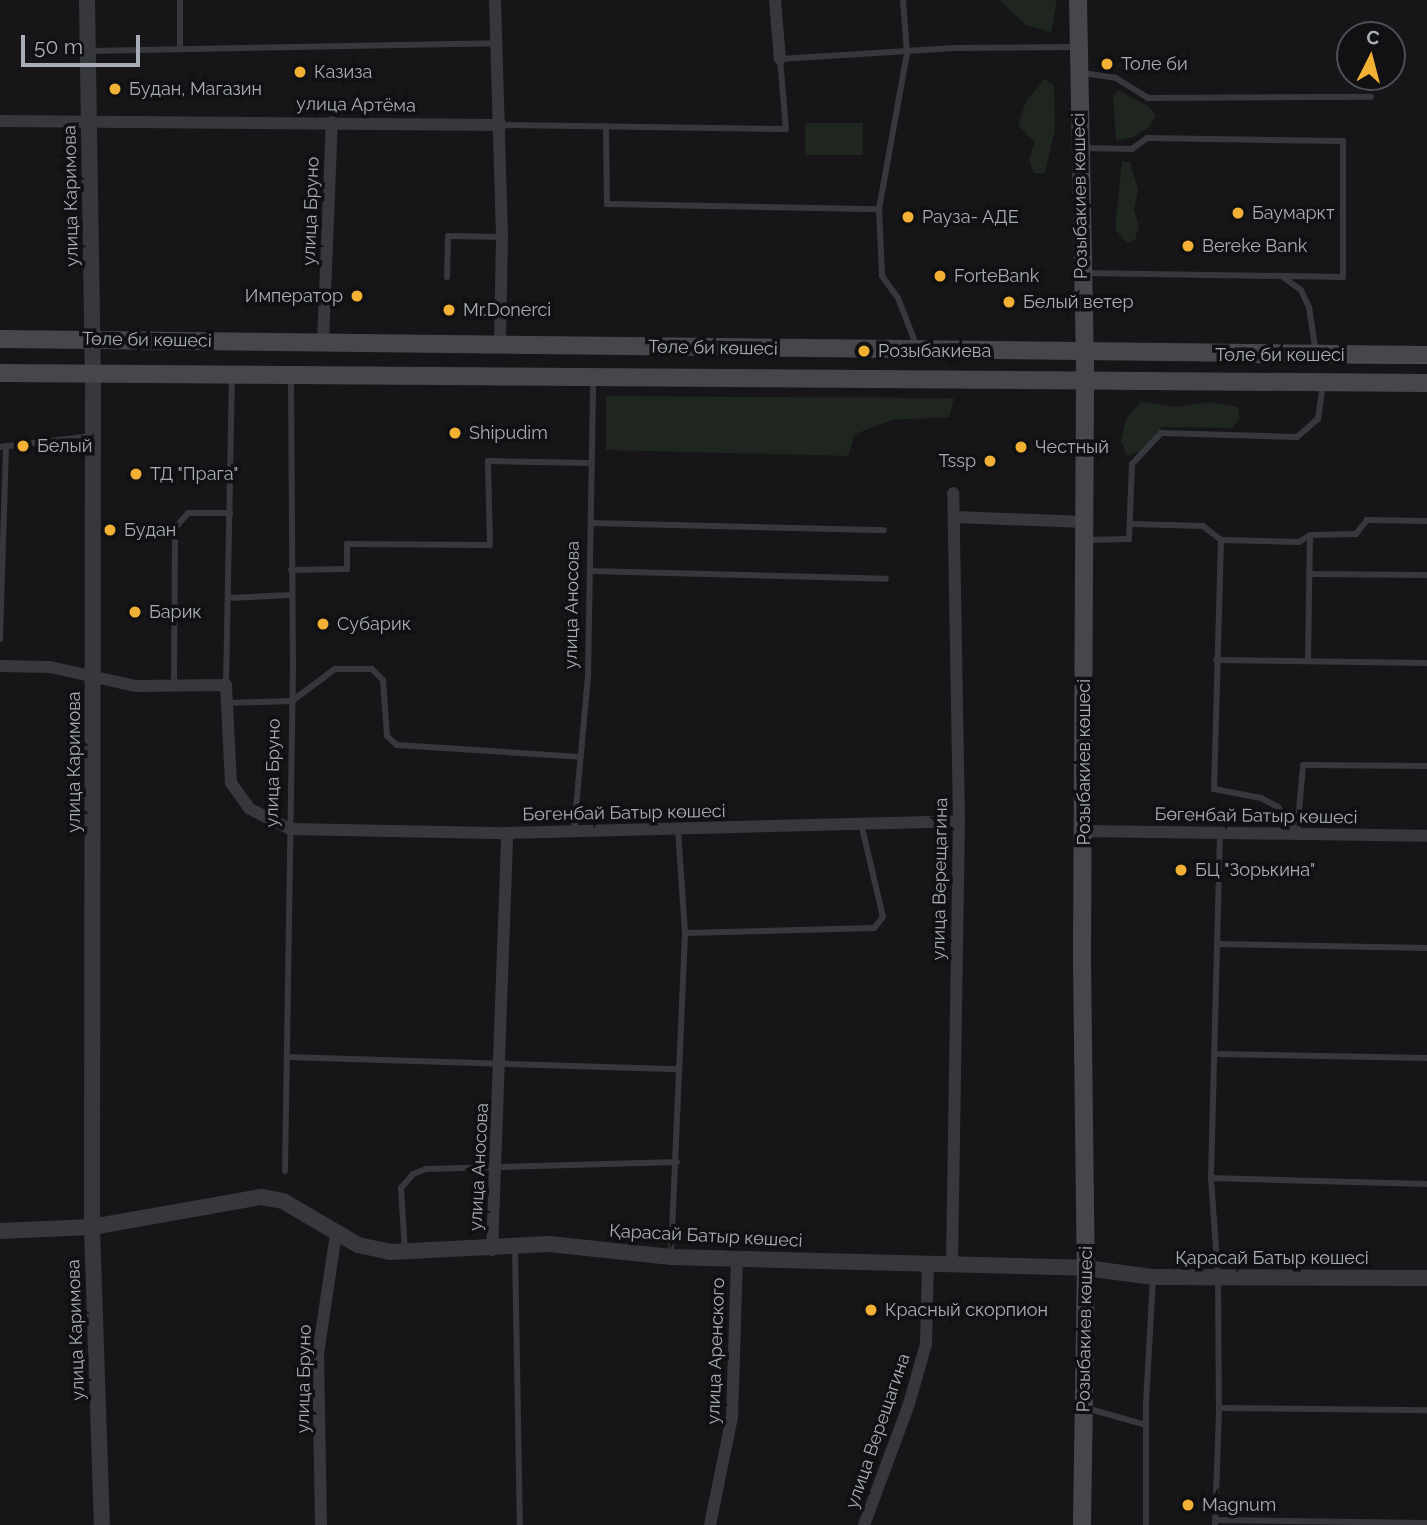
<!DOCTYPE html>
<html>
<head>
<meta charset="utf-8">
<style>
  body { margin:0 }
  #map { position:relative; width:1427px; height:1525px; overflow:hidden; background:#161618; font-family:Raleway,sans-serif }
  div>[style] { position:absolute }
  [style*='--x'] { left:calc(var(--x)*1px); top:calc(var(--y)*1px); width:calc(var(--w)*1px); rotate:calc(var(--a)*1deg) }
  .green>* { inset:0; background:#1e261f; transform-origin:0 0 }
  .service>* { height:6px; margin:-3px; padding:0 3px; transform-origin:3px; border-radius:3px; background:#37383d }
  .minor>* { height:12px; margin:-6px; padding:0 6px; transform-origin:6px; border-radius:6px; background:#37383d }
  .tertiary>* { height:16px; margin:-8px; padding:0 8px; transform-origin:8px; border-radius:8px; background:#37383d }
  .secondary>* { height:18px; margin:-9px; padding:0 9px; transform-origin:9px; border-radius:9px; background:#45474d }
  .tram>* { height:2px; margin:-1px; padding:0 1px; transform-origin:1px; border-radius:1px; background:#4a4c52 }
  .dots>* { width:19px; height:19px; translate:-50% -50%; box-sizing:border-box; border:4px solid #111113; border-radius:50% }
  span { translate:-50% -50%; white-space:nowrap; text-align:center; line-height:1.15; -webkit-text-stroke:7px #111113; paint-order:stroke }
  .poi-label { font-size:18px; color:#a8adb8 }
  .left { translate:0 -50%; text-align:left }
  .right { translate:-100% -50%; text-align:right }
  .street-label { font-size:18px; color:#a8adb8 }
  .north { position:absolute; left:1336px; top:21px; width:70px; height:70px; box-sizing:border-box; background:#111113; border:2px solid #4d4f55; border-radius:50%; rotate:6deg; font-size:19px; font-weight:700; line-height:28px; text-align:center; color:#a8adb8 }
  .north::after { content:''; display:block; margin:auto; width:24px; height:32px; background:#f2b134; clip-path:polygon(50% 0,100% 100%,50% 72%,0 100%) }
  .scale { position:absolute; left:21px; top:35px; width:119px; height:32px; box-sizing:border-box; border:4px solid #a8adb8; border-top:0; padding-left:9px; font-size:21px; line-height:24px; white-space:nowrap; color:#a8adb8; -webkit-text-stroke:5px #111113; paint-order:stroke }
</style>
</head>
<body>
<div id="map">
  <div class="green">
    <div style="clip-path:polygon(999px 0,1057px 0,1051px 32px,1026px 25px)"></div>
    <div style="clip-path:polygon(1045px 79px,1054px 85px,1055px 129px,1045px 173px,1034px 173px,1029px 159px,1035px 142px,1018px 126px,1026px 101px)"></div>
    <div style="clip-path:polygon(1119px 91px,1148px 106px,1156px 115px,1150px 126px,1134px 137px,1116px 141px,1113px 95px)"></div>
    <div style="left:805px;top:123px;width:58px;height:32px"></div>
    <div style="clip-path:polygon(1122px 162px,1130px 162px,1138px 190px,1134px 210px,1139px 226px,1135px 240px,1127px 243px,1115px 229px)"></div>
    <div style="clip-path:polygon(606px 396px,954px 398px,949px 417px,892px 420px,855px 434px,848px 456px,606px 450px)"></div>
    <div style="clip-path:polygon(1141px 401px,1175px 407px,1210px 402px,1238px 407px,1240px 418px,1232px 428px,1162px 427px,1141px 451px,1127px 456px,1121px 440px,1126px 419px)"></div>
  </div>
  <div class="service">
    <div style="--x:180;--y:0;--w:49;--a:90"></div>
    <div style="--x:90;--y:51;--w:405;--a:-1.1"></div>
    <div style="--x:1082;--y:73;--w:34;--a:8"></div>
    <div style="--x:1116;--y:78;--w:38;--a:32"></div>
    <div style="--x:1148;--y:98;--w:223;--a:-0.3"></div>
    <div style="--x:501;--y:125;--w:285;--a:0.8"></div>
    <div style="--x:786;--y:129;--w:70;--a:-94.9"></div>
    <div style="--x:780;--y:59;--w:175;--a:-3.6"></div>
    <div style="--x:955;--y:48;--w:120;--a:-0.5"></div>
    <div style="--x:606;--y:126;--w:78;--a:89.3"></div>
    <div style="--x:607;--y:204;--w:272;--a:1.1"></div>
    <div style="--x:879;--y:209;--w:158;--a:-79.8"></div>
    <div style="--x:907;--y:53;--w:53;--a:-94.3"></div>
    <div style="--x:1084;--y:148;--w:48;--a:1.2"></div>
    <div style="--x:1132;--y:149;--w:19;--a:-36"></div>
    <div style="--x:1147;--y:138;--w:196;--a:0.9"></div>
    <div style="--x:1343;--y:141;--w:136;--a:90"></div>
    <div style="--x:1343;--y:277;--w:259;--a:-179.1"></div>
    <div style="--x:879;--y:209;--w:67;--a:87.4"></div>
    <div style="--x:882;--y:276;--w:27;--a:54"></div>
    <div style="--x:898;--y:298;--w:53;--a:68.8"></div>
    <div style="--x:447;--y:277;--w:41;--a:-88.6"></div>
    <div style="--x:448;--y:236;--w:54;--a:1.1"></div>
    <div style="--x:1283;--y:277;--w:22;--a:36"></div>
    <div style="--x:1301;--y:290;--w:19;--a:65"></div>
    <div style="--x:1309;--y:307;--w:47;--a:81.3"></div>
    <div style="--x:0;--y:447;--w:93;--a:-6.8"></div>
    <div style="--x:591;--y:523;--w:293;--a:1.4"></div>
    <div style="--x:1132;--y:524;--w:71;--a:1.6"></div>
    <div style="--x:1203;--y:526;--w:23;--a:38"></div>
    <div style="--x:1221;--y:540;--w:78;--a:1.5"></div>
    <div style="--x:1299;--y:542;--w:13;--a:-32"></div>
    <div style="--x:1310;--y:535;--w:46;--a:-1.2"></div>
    <div style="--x:1356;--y:534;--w:18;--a:-52"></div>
    <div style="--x:1367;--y:520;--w:60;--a:1"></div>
    <div style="--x:1086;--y:540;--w:43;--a:-1.3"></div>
    <div style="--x:1129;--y:539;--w:75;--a:-87.7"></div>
    <div style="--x:1132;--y:464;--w:42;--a:-46.9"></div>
    <div style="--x:1161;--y:433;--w:136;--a:1.7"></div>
    <div style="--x:1297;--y:437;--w:28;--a:-41"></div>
    <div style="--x:1318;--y:419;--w:35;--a:-82"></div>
    <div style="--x:1221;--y:540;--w:249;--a:91.6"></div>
    <div style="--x:1214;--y:789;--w:48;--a:10.8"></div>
    <div style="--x:1261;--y:798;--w:19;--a:28"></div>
    <div style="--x:1278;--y:807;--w:33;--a:55"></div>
    <div style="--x:1297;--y:834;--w:69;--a:-85"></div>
    <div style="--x:1303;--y:765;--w:124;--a:0.5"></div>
    <div style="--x:291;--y:570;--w:56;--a:-1"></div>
    <div style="--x:347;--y:569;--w:25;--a:-90"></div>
    <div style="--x:347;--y:544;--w:143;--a:0.4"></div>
    <div style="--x:490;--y:545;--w:84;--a:-91.4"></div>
    <div style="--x:488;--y:461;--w:103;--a:1.1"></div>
    <div style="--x:590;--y:571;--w:296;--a:1.5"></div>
    <div style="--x:1309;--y:574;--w:118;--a:0.5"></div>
    <div style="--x:228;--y:598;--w:63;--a:-2.7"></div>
    <div style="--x:0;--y:639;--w:193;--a:-88.2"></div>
    <div style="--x:1216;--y:660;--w:211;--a:0.8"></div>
    <div style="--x:1308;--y:661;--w:126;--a:-89.1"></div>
    <div style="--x:174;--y:685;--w:157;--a:-89.6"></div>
    <div style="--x:175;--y:528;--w:20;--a:-49"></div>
    <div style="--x:188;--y:513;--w:42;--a:0"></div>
    <div style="--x:226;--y:685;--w:310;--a:-88.9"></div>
    <div style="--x:227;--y:703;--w:65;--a:-1.8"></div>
    <div style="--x:292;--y:701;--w:54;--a:-36.7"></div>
    <div style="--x:335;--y:669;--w:37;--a:0"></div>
    <div style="--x:372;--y:669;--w:16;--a:45"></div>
    <div style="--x:383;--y:680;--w:56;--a:85.9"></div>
    <div style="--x:387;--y:736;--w:13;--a:42"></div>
    <div style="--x:397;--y:745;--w:184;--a:3.7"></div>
    <div style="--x:574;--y:830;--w:154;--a:-84.8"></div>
    <div style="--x:588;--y:677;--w:297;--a:-89"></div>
    <div style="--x:1220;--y:833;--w:345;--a:91.5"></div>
    <div style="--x:1211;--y:1178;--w:216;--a:1.6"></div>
    <div style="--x:685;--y:933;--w:189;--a:-1.5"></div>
    <div style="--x:874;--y:928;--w:14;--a:-51"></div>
    <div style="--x:883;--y:917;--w:97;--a:-103.2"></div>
    <div style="--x:1217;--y:944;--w:210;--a:1.1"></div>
    <div style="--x:1214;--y:1054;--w:213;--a:1.1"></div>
    <div style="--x:287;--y:1057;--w:392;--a:1.8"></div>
    <div style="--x:285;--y:1171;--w:501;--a:-89.09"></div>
    <div style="--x:293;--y:670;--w:293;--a:-90.4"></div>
    <div style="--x:1211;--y:1178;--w:99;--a:86"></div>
    <div style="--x:1218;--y:1277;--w:131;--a:89.6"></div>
    <div style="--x:515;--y:1247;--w:278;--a:89"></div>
    <div style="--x:405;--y:1251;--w:63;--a:-93.6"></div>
    <div style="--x:401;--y:1188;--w:18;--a:-49"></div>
    <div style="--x:413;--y:1174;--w:14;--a:-21"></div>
    <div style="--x:426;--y:1169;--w:251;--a:-1.6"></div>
    <div style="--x:671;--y:1255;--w:322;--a:-87.5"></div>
    <div style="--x:685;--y:933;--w:102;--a:-93.9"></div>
    <div style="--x:1086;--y:1408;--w:62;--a:15.8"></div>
    <div style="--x:1215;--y:1520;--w:212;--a:0.8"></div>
    <div style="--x:1146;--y:1525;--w:122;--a:-90"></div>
    <div style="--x:1146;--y:1403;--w:124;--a:-86.8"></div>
    <div style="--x:1215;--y:1525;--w:117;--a:-88"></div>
    <div style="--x:1219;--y:1408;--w:208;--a:0.6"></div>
  </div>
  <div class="minor">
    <div style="--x:495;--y:0;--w:237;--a:88.3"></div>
    <div style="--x:502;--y:237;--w:108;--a:91.1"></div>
    <div style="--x:775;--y:0;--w:59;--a:85.2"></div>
    <div style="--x:0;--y:121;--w:501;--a:0.46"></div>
    <div style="--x:323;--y:343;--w:221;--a:-87.7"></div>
    <div style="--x:956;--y:517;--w:128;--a:2.2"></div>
    <div style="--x:0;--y:666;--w:50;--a:1.1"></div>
    <div style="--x:50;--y:667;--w:87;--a:12.6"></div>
    <div style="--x:135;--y:686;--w:91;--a:-0.6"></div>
    <div style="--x:226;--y:685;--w:98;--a:87.1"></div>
    <div style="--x:231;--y:783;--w:32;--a:54"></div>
    <div style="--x:250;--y:809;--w:45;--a:26.6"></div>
    <div style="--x:290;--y:829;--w:217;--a:1.1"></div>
    <div style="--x:507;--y:833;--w:452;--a:-1.5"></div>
    <div style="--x:1084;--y:831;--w:343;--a:0.8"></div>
    <div style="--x:492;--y:1250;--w:417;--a:-87.9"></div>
    <div style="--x:952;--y:1264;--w:443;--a:-89.1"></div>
    <div style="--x:959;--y:821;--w:328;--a:-91"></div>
    <div style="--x:321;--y:1525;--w:171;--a:-91"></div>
    <div style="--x:318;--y:1354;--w:121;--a:-81.5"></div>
    <div style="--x:710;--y:1525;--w:110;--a:-78.5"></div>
    <div style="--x:732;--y:1417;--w:157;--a:-88.2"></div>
    <div style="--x:864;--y:1525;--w:129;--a:-69.6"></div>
    <div style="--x:909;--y:1404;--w:62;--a:-74.2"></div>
    <div style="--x:926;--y:1344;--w:80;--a:-88.6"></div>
  </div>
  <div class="tertiary">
    <div style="--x:87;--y:0;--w:373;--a:89.1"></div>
    <div style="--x:93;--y:373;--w:854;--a:90.07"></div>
    <div style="--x:92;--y:1227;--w:298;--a:88.1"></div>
    <div style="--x:0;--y:1231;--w:92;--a:-2.5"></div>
    <div style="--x:92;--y:1227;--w:172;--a:-10.1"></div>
    <div style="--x:261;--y:1197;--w:22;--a:10"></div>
    <div style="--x:283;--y:1201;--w:87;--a:30.4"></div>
    <div style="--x:358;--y:1245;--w:33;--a:12"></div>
    <div style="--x:390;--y:1252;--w:159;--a:-2.9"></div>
    <div style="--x:549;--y:1244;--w:123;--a:6.1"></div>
    <div style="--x:671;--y:1257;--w:415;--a:1.5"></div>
    <div style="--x:1086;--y:1268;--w:68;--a:7.7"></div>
    <div style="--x:1153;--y:1277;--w:274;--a:0.2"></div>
  </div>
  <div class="secondary">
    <div style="--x:1078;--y:0;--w:381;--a:88.9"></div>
    <div style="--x:1085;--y:381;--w:579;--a:90.3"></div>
    <div style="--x:1082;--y:960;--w:308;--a:89.3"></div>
    <div style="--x:1086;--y:1268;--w:257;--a:90.9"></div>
    <div style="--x:0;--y:339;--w:1427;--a:0.64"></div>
    <div style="--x:0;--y:373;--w:1427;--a:0.4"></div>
  </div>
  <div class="tram">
    <div style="--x:1247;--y:362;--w:180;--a:0.3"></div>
  </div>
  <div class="dots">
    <div style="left:1107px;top:64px;background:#f2b134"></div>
    <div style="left:300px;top:72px;background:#f2b134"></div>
    <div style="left:115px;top:89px;background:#f2b134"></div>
    <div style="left:1238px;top:213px;background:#f2b134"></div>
    <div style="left:908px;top:217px;background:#f2b134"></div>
    <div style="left:1188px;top:246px;background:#f2b134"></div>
    <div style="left:940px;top:276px;background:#f2b134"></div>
    <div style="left:357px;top:296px;background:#f2b134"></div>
    <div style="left:1009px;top:302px;background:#f2b134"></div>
    <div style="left:449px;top:310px;background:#f2b134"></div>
    <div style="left:864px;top:351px;background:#f2b134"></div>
    <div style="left:455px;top:433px;background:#f2b134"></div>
    <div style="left:23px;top:446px;background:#f2b134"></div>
    <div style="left:1021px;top:447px;background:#f2b134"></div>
    <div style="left:990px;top:461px;background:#f2b134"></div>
    <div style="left:136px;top:474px;background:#f2b134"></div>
    <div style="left:110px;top:530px;background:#f2b134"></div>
    <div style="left:135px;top:612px;background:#f2b134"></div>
    <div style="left:323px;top:624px;background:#f2b134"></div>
    <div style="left:1181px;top:870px;background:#f2b134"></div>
    <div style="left:871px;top:1310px;background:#f2b134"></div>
    <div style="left:1188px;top:1505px;background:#f2b134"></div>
  </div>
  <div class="poi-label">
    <span class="left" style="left:1121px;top:64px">Толе би</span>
    <span class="left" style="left:314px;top:72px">Казиза</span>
    <span class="left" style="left:129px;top:89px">Будан, Магазин</span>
    <span class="left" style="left:1252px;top:213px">Баумаркт</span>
    <span class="left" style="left:922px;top:217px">Рауза- АДЕ</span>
    <span class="left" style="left:1202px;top:246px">Bereke Bank</span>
    <span class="left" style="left:954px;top:276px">ForteBank</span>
    <span class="right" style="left:343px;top:296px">Император</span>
    <span class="left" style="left:1023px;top:302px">Белый ветер</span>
    <span class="left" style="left:463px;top:310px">Mr.Donerci</span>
    <span class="left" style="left:878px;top:351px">Розыбакиева</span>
    <span class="left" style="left:469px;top:433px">Shipudim</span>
    <span class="left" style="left:37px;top:446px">Белый</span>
    <span class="left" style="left:1035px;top:447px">Честный</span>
    <span class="right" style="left:976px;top:461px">Tssp</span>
    <span class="left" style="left:150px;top:474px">ТД "Прага"</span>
    <span class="left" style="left:124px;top:530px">Будан</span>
    <span class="left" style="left:149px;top:612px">Барик</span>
    <span class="left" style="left:337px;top:624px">Субарик</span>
    <span class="left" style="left:1195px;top:870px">БЦ "Зорькина"</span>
    <span class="left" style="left:885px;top:1310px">Красный скорпион</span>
    <span class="left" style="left:1202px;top:1505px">Magnum</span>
  </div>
  <div class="street-label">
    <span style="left:356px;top:105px;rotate:1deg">улица Артёма</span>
    <span style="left:71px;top:196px;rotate:-91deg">улица Каримова</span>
    <span style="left:1080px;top:196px;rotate:-91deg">Розыбакиев көшесі</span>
    <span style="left:311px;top:211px;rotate:-88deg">улица Бруно</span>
    <span style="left:147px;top:340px;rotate:1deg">Төле би көшесі</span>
    <span style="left:713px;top:348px;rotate:1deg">Төле би көшесі</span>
    <span style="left:1280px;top:355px">Төле би көшесі</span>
    <span style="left:572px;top:605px;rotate:-89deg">улица Аносова</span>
    <span style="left:74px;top:762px;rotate:-90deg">улица Каримова</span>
    <span style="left:1084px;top:762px;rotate:-90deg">Розыбакиев көшесі</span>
    <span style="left:273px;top:773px;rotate:-89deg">улица Бруно</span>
    <span style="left:624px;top:813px;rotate:-1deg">Бөгенбай Батыр көшесі</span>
    <span style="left:1256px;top:816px;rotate:1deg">Бөгенбай Батыр көшесі</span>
    <span style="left:940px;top:879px;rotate:-89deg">улица Верещагина</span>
    <span style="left:479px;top:1167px;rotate:-87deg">улица Аносова</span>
    <span style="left:706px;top:1236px;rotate:3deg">Қарасай Батыр көшесі</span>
    <span style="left:1272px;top:1258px">Қарасай Батыр көшесі</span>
    <span style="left:1085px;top:1329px;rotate:-89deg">Розыбакиев көшесі</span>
    <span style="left:76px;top:1330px;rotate:-92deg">улица Каримова</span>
    <span style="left:716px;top:1351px;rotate:-88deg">улица Аренского</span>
    <span style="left:304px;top:1379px;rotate:-89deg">улица Бруно</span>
    <span style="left:878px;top:1431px;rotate:-71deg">улица Верещагина</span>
  </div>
  <div class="north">С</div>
  <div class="scale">50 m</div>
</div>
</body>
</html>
